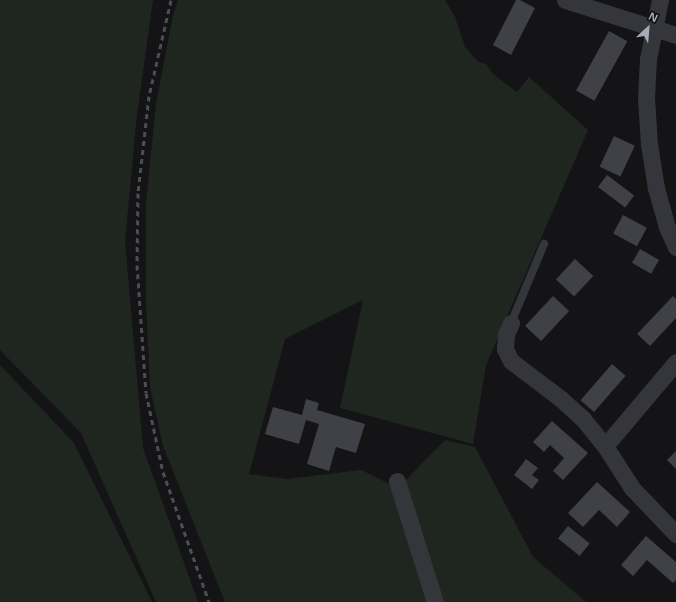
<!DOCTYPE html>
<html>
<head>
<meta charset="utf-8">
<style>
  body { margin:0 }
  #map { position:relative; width:676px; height:602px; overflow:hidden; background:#141416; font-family:"Open Sans",sans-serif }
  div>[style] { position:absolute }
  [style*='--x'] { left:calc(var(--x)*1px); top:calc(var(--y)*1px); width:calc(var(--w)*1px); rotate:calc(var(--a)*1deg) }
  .green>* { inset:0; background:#1f2620 }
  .building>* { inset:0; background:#404146; transform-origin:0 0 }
  .service>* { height:8px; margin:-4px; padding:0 4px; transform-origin:4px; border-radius:4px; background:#35363b }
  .minor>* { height:17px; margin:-8.5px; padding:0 8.5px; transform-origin:8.5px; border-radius:8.5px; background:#35363b }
  .rail>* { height:3px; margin-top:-1.5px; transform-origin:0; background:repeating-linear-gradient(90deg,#4c4e54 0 5px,transparent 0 9px) }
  span { translate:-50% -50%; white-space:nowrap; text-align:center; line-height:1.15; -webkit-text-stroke:3px #0f0f11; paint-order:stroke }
  .north { position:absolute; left:628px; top:8px; width:40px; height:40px; -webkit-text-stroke:3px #0f0f11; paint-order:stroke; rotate:26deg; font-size:11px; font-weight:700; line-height:16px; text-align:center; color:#a6abb7 }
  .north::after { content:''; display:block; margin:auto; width:14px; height:18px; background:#a6abb7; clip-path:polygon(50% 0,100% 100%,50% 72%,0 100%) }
</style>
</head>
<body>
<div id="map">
  <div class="green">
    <div style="clip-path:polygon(0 0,153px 0,137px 115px,125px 241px,143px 448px,198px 602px,156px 602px,81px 433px,0 350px)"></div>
    <div style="clip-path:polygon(178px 0,445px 0,455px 17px,465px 47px,478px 62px,486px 64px,493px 74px,517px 92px,529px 77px,588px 130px,486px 365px,473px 444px,340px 408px,363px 300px,285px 339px,249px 474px,287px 479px,361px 470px,393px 486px,428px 602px,225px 602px,163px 446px,150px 387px,146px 304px,146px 202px,156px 104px,173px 15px)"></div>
    <div style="clip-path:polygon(0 365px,74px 443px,152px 602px,0 602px)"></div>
    <div style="clip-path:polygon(445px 440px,475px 447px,533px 557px,586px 602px,440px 602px,402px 484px)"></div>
  </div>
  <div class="building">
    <div style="clip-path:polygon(516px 0,520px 0,535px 8px,511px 55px,493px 45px)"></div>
    <div style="left:609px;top:31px;width:21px;height:68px;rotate:29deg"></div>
    <div style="left:614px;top:136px;width:23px;height:34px;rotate:25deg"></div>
    <div style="left:607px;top:175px;width:34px;height:15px;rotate:37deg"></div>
    <div style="left:623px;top:215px;width:27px;height:21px;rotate:28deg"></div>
    <div style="left:640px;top:249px;width:22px;height:16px;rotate:30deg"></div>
    <div style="left:575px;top:259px;width:25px;height:28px;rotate:43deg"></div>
    <div style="left:553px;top:296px;width:22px;height:41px;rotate:43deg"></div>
    <div style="clip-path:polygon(673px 296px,676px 299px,676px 318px,650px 346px,637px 334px)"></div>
    <div style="left:612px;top:364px;width:18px;height:48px;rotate:41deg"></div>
    <div style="clip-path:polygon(306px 399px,319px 403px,317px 410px,365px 424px,356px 453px,336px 447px,329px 471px,307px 464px,319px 424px,306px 420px,299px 444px,265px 434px,273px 407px,302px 415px)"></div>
    <div style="clip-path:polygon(552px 421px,588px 453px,563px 480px,553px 471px,564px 458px,550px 445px,544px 452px,533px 442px)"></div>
    <div style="clip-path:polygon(676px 451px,676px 469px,667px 460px)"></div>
    <div style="clip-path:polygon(526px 459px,538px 468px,532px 475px,539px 480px,532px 489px,514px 475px)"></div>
    <div style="clip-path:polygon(597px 482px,630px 512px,617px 527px,599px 510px,583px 527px,568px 513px)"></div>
    <div style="left:568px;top:526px;width:28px;height:16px;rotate:39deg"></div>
    <div style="clip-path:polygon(646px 536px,676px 562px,676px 580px,673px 583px,647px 560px,633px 576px,621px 565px)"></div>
  </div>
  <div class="service">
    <div style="--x:511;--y:323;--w:86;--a:-67.3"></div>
  </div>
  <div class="minor">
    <div style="--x:565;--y:0;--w:116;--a:17.5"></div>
    <div style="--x:660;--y:0;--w:60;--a:101.5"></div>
    <div style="--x:648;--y:59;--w:39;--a:93"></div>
    <div style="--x:646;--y:98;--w:46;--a:86.3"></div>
    <div style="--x:649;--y:144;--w:45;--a:81"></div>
    <div style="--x:656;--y:188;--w:41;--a:74.2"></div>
    <div style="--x:667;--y:227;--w:22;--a:66"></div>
    <div style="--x:511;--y:323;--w:12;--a:114"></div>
    <div style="--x:506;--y:334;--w:15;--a:94"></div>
    <div style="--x:505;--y:349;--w:13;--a:63"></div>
    <div style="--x:511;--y:361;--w:63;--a:37.2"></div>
    <div style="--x:561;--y:399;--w:30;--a:42"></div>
    <div style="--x:583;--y:419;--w:35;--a:51"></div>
    <div style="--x:676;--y:362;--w:110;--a:130.2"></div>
    <div style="--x:605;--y:446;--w:50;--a:57.3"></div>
    <div style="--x:632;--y:488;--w:64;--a:46.3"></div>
    <div style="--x:397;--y:481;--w:127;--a:72.6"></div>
  </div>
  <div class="rail">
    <div style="--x:171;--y:0;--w:98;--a:102.9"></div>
    <div style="--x:149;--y:96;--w:98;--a:96.5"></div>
    <div style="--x:138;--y:193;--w:72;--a:90.8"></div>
    <div style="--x:137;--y:265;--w:128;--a:86"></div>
    <div style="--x:146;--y:393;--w:81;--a:77.9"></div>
    <div style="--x:163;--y:472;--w:138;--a:70.5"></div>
  </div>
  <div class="north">N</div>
</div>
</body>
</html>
